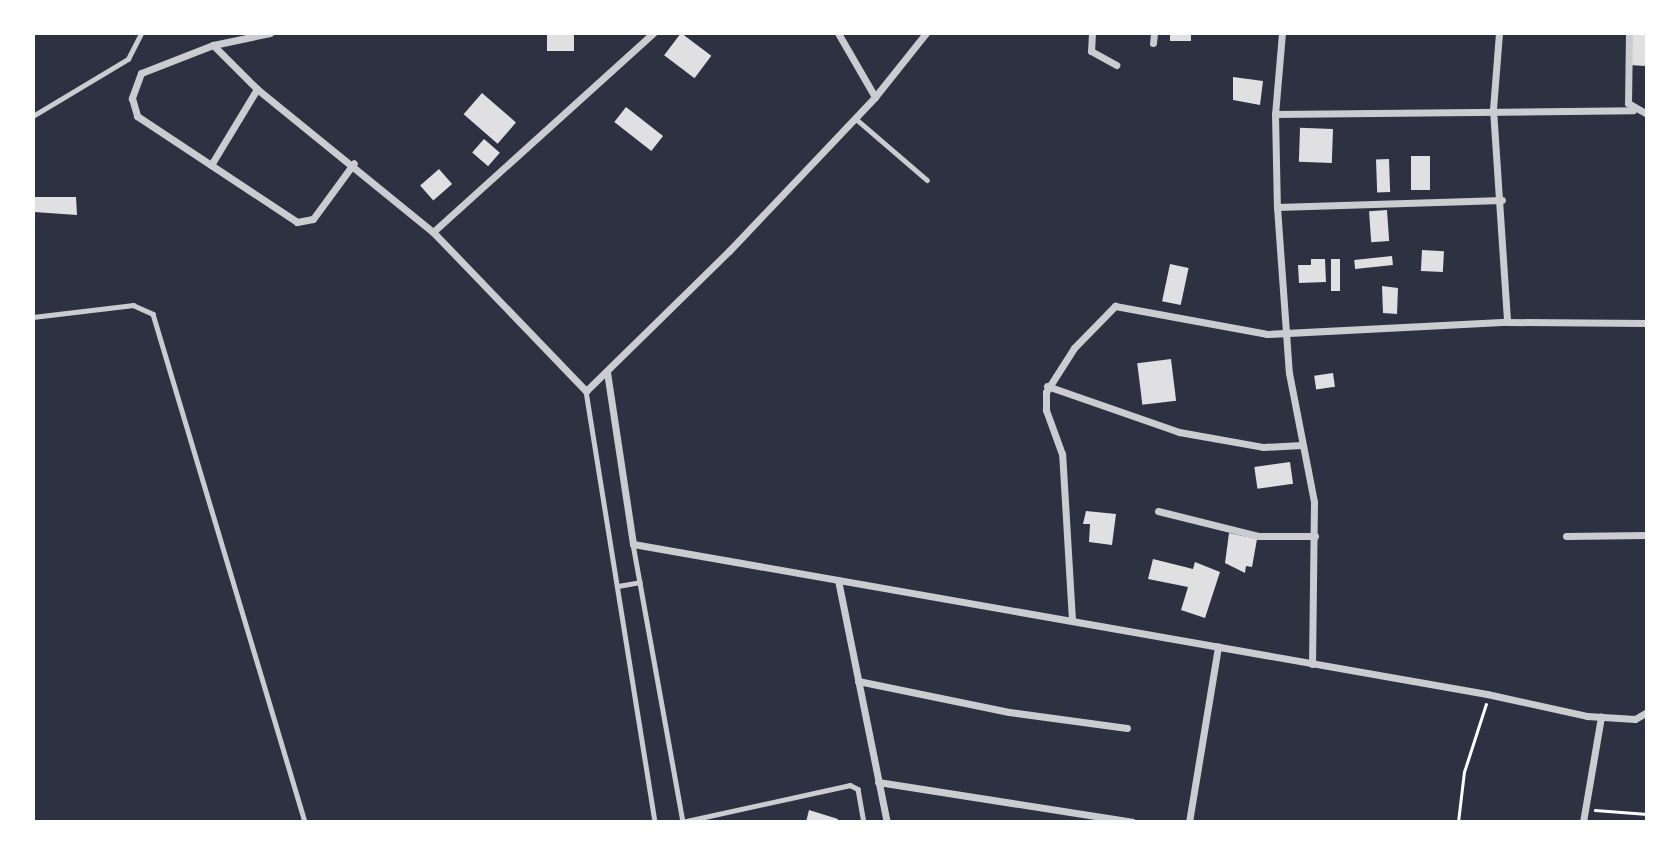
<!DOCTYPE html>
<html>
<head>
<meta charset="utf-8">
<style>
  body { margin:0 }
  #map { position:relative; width:1680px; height:855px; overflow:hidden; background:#2d3142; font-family:Quicksand,sans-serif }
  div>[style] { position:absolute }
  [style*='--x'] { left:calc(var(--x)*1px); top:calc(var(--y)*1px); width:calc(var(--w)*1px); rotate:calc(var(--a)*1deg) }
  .building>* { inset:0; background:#e0e0e3; transform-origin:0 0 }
  .path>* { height:2.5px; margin:-1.25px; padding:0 1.25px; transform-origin:1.25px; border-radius:1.25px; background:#fff }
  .service>* { height:4.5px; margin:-2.25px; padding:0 2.25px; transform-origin:2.25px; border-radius:2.25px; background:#caccd0 }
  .minor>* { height:7px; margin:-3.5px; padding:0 3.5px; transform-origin:3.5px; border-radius:3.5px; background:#caccd0 }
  span { translate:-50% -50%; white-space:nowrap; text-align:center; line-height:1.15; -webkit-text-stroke:6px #fff; paint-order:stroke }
  .frame { position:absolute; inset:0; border:35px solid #fff; pointer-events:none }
</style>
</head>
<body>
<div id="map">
  <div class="building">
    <div style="left:547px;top:33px;width:27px;height:18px"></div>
    <div style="left:681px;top:33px;width:38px;height:28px;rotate:37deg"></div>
    <div style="left:1170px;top:33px;width:21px;height:8px"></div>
    <div style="left:1632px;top:34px;width:15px;height:31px;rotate:4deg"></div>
    <div style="clip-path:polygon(1233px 77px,1263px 81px,1260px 105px,1233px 100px)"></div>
    <div style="left:482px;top:93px;width:45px;height:28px;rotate:41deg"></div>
    <div style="left:626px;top:107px;width:47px;height:19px;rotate:38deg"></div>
    <div style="left:1333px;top:129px;width:34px;height:33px;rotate:92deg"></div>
    <div style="left:484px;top:139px;width:21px;height:18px;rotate:41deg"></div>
    <div style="left:1411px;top:156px;width:19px;height:34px"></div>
    <div style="left:1389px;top:159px;width:33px;height:13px;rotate:88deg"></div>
    <div style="left:439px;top:169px;width:20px;height:25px;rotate:49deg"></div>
    <div style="clip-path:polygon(34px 197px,76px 197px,77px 215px,34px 212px)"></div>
    <div style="left:1387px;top:210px;width:31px;height:18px;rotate:86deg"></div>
    <div style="left:1422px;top:250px;width:22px;height:21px;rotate:3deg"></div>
    <div style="left:1392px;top:256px;width:9px;height:38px;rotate:84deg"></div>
    <div style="clip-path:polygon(1311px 259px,1325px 259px,1326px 282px,1299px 283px,1298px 265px,1311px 265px)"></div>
    <div style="left:1331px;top:259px;width:9px;height:32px"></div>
    <div style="left:1170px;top:264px;width:19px;height:38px;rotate:12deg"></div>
    <div style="clip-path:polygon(1382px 286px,1398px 288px,1397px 314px,1383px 313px)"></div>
    <div style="left:1171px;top:359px;width:42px;height:34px;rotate:83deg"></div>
    <div style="left:1333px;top:373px;width:14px;height:19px;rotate:82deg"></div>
    <div style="left:1290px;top:462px;width:22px;height:36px;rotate:82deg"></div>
    <div style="clip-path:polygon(1086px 511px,1116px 514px,1112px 545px,1089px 542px,1090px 524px,1083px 524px)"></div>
    <div style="clip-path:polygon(1229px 533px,1257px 539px,1252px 567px,1246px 566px,1245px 573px,1225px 563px)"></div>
    <div style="clip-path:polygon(1153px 559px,1193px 569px,1195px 562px,1220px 572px,1205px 618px,1181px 610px,1188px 587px,1148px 579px)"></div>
    <div style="clip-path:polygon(809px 810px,838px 819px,837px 822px,806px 822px)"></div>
  </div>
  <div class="path">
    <div style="--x:1595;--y:810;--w:52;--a:4.4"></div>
    <div style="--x:1458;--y:822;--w:50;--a:-83.2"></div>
    <div style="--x:1464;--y:772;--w:71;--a:-72.1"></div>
  </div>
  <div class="service">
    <div style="--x:33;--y:116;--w:111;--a:-31"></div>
    <div style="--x:128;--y:59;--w:29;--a:-63"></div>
    <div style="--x:855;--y:118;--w:95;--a:40.7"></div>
    <div style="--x:33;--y:317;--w:101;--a:-6.8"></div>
    <div style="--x:133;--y:305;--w:22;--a:24"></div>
    <div style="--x:153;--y:314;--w:530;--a:73.34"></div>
    <div style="--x:586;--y:391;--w:436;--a:80.9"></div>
    <div style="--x:633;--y:544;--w:282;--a:79.8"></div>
    <div style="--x:618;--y:586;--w:22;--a:-10"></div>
    <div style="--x:682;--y:822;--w:172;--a:-12.4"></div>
    <div style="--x:850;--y:785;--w:9;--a:27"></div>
    <div style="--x:858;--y:789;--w:34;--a:80"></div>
  </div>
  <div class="minor">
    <div style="--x:270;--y:33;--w:58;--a:168.1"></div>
    <div style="--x:213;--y:45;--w:62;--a:45"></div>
    <div style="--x:257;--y:89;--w:227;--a:39.1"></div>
    <div style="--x:433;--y:232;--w:221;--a:46.1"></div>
    <div style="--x:586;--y:391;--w:200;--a:-44.4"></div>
    <div style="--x:729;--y:251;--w:212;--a:-46.5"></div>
    <div style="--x:875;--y:97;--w:82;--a:-51.4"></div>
    <div style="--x:838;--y:33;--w:74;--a:60"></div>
    <div style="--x:1092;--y:33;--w:18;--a:93"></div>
    <div style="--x:1091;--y:51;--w:29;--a:29"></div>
    <div style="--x:1282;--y:33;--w:81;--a:94.9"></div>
    <div style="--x:1275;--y:114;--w:93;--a:88.8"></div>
    <div style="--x:1277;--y:207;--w:166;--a:85.9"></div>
    <div style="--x:1289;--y:373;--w:131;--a:79"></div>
    <div style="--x:1314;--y:502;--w:162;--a:90.7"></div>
    <div style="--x:1499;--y:33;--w:76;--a:94.5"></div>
    <div style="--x:1493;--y:109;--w:213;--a:86.2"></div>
    <div style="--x:1629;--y:33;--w:70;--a:90.8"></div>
    <div style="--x:1628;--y:103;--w:22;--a:30"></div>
    <div style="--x:1153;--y:43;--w:10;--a:-84"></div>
    <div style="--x:213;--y:45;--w:77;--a:158.7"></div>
    <div style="--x:141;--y:73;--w:27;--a:110"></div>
    <div style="--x:132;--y:98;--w:19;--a:74"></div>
    <div style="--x:137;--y:116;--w:192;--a:33.5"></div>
    <div style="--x:297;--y:222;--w:16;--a:-11"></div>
    <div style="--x:313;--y:219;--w:69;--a:-53.8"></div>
    <div style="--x:1275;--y:114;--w:358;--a:-0.6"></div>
    <div style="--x:211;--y:165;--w:89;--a:-58.8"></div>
    <div style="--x:1277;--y:207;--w:225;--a:-1.8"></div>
    <div style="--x:433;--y:232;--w:297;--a:-42.1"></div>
    <div style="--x:607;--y:372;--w:174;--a:81.4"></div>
    <div style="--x:633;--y:544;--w:867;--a:9.96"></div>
    <div style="--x:1487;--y:694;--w:102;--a:12.4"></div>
    <div style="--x:1587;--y:716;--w:48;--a:3.6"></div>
    <div style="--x:1635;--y:719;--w:14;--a:-30"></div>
    <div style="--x:1047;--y:386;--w:140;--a:19.2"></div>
    <div style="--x:1179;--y:432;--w:85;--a:10.1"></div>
    <div style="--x:1263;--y:447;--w:39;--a:-3"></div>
    <div style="--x:1158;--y:511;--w:103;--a:14"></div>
    <div style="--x:1258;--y:536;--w:57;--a:0"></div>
    <div style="--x:1566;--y:536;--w:81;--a:-0.7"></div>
    <div style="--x:838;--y:580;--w:247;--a:78.6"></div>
    <div style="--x:1072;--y:620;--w:166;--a:-93.4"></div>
    <div style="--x:1062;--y:454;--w:47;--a:-110"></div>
    <div style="--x:1046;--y:410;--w:18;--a:-90"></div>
    <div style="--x:1046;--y:392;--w:52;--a:-57.5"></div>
    <div style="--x:1074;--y:348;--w:59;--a:-45.7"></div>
    <div style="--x:1115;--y:306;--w:155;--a:10.4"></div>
    <div style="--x:1267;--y:334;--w:240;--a:-2.9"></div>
    <div style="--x:1507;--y:322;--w:140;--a:0.4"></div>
    <div style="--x:858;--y:681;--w:154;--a:11.6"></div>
    <div style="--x:1009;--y:712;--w:119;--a:7.7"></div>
    <div style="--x:878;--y:782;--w:257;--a:8.9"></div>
    <div style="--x:1189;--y:822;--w:178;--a:-80.6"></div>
    <div style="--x:1583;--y:822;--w:107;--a:-80.3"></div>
  </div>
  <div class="frame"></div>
</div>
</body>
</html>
